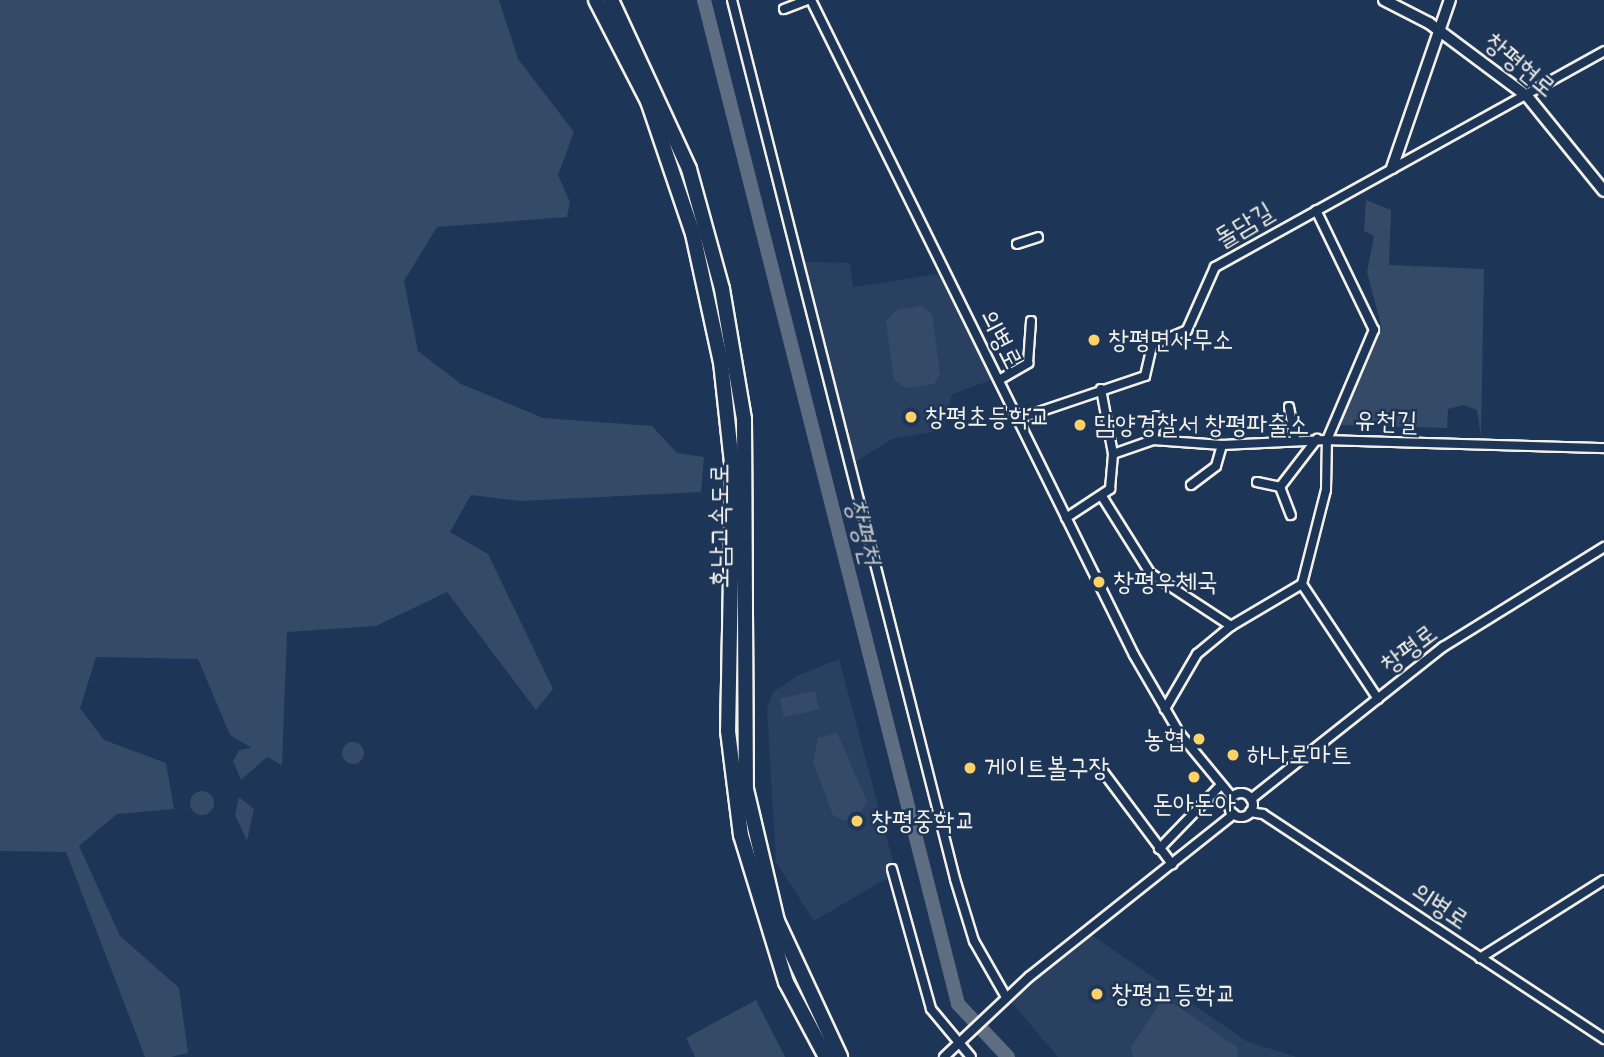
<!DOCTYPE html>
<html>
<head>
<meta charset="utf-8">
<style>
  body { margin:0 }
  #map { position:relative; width:1604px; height:1057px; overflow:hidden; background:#1d3557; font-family:Itim,"Poor Story",sans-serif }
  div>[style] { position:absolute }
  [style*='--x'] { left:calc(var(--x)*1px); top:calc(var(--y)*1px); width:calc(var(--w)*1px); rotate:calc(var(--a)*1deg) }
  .built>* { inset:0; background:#2a4060 }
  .green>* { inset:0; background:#354a67; transform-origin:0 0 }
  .round { border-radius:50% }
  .river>* { height:14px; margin:-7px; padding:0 7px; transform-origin:7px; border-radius:7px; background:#5e6d82 }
  .roads { filter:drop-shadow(2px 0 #f4f1e8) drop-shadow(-2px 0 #f4f1e8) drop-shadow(0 2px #f4f1e8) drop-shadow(0 -2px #f4f1e8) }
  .street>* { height:8px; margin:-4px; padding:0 4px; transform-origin:4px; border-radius:4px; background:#1d3557 }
  .street>.ring { margin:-4px; padding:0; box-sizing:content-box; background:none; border:8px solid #1d3557; border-radius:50% }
  .secondary>* { height:10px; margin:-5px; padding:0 5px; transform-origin:5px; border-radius:5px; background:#1d3557 }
  .highway>* { height:14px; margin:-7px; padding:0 7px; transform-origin:7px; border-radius:7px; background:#1d3557 }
  .dots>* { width:19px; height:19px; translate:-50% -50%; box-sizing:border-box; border:4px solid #1d3557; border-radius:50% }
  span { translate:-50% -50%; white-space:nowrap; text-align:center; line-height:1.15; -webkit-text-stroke:5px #1d3557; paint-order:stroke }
  .street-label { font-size:26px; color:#f4f1e8 }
  .poi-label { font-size:26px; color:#f4f1e8 }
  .left { translate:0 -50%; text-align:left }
  .right { translate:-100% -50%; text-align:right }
  .water-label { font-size:28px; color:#c0c3c4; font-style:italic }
</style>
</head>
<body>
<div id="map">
  <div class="built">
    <div style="clip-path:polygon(802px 262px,850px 263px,853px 287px,939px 274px,994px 379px,952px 394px,943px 430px,892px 439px,854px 463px)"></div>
    <div style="clip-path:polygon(839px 659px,896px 873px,814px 921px,776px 862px,767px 708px,773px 692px,797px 676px)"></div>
    <div style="clip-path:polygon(1087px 932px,1248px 1042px,1297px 1057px,1058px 1057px,1008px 998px)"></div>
  </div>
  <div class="green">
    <div style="clip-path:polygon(0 0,499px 0,518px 59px,574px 132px,558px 175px,570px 202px,567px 217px,437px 227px,404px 281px,418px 351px,461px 384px,543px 418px,652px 426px,677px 453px,704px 457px,701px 492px,521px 501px,471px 495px,450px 532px,488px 554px,553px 689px,536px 710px,447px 592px,376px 626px,287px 632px,282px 765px,267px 757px,241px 780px,233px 761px,239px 750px,252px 748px,230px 735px,198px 659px,96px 657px,80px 708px,104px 740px,166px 763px,174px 809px,117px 814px,79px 846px,120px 936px,179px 988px,188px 1053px,171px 1057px,145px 1057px,66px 852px,0 851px)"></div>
    <div style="clip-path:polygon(1366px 200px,1391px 210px,1389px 265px,1484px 269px,1481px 437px,1477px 410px,1464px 405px,1448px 409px,1447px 428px,1339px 425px,1382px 329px,1367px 272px,1374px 236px,1364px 231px)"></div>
    <div style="clip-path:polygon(922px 306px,932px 314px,940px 375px,934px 384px,906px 388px,894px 380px,886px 321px,896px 310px)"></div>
    <div style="left:815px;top:691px;width:19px;height:36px;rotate:78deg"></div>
    <div style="clip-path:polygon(837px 733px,867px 801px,859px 817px,845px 821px,833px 815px,813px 762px,818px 738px)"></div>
    <div class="round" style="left:342px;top:742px;width:22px;height:22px"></div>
    <div class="round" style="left:190px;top:791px;width:24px;height:24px"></div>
    <div style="clip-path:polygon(239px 797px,254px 809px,247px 841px,235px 815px)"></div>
    <div style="clip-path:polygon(756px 1000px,785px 1057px,695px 1057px,686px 1038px)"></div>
    <div style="clip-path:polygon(1170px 1001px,1237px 1047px,1237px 1057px,1133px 1057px,1131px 1047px,1160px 1003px)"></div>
  </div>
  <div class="river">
    <div style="--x:704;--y:0;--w:1036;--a:75.8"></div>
    <div style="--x:958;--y:1004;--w:73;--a:46.7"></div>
  </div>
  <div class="roads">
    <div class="street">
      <div style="--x:732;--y:0;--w:907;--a:75.76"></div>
      <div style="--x:955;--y:879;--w:65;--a:73"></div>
      <div style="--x:974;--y:941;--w:64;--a:60.3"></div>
      <div style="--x:811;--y:0;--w:730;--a:63.75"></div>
      <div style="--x:1134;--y:655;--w:91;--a:59.8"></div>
      <div style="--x:1180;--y:734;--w:82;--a:50.5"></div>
      <div style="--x:784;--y:9;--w:25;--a:-21"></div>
      <div style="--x:1017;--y:244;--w:22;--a:-18"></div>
      <div style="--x:999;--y:380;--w:34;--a:-30"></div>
      <div style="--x:1028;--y:363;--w:42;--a:-85.9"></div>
      <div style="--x:1101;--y:389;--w:66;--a:79.5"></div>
      <div style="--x:1289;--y:407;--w:31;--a:79"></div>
      <div style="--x:1018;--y:419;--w:134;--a:-18.7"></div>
      <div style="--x:1145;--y:376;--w:32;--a:-77"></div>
      <div style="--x:1152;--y:345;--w:38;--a:-23"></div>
      <div style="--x:1187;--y:330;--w:69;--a:-66"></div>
      <div style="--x:1215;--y:267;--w:445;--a:-29"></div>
      <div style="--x:1153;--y:440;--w:24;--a:-81"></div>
      <div style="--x:1257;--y:482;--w:24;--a:12"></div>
      <div style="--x:1280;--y:487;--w:61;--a:-52.4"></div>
      <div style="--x:1191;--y:485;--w:31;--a:-37"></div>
      <div style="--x:1216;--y:466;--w:22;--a:-74"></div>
      <div style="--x:1222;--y:445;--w:105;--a:-2.7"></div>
      <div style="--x:1327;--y:440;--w:120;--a:-66.9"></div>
      <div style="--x:1374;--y:330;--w:133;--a:-115.8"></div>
      <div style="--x:1280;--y:487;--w:30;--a:69"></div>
      <div style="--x:1103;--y:498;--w:89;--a:57.9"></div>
      <div style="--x:1150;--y:573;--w:97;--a:33.2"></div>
      <div style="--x:1231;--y:626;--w:44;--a:140.5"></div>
      <div style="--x:1197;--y:654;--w:64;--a:120.2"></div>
      <div style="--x:1066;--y:518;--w:53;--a:-33.4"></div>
      <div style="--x:1110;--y:489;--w:35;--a:-85"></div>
      <div style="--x:1113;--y:454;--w:42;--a:-19.3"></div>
      <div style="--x:1153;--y:440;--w:69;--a:4.1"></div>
      <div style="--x:1231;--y:626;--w:82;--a:-30.6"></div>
      <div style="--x:1378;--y:699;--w:138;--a:-123.5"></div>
      <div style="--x:1302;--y:584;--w:97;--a:-75.7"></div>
      <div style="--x:1326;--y:490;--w:50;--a:-88.9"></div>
      <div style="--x:1327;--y:440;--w:277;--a:1.7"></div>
      <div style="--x:1104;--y:773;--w:114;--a:53.2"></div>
      <div class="ring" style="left:1229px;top:793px;width:16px;height:16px"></div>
      <div style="--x:1251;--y:799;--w:245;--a:-38.4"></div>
      <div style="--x:1443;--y:647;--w:190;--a:-31.8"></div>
      <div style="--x:1250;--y:812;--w:13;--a:9"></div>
      <div style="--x:1263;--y:814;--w:409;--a:33.4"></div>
      <div style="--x:1159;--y:849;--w:89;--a:-45.9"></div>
      <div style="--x:892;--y:869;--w:145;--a:74.4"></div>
      <div style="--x:931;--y:1009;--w:62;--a:50.2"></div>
      <div style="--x:1480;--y:958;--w:146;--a:-32.2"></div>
      <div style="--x:944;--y:1057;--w:117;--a:-43.3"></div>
      <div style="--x:1029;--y:977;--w:262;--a:-38.5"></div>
    </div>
    <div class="secondary">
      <div style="--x:1384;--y:0;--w:51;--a:27.1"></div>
      <div style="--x:1429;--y:23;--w:122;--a:36.7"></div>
      <div style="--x:1527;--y:96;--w:122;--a:51"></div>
      <div style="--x:1392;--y:168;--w:178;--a:-71"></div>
    </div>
    <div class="highway">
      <div style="--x:596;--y:0;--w:114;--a:62.8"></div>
      <div style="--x:648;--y:101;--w:140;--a:71.3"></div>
      <div style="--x:693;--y:234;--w:131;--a:77.7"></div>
      <div style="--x:721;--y:362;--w:112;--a:83.8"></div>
      <div style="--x:733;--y:473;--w:258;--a:91.1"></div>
      <div style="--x:728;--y:731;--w:105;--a:82.9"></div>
      <div style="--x:741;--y:835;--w:154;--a:73"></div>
      <div style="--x:786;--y:982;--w:85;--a:61.9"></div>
      <div style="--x:611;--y:0;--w:186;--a:65.2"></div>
      <div style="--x:689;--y:169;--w:124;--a:74.6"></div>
      <div style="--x:722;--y:289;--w:132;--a:80.4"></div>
      <div style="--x:744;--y:419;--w:370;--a:89.7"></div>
      <div style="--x:746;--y:789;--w:136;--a:76.8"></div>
      <div style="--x:777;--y:921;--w:150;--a:65.1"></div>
    </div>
  </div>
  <div class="dots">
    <div style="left:1094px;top:340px;background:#ffd166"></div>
    <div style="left:911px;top:417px;background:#ffd166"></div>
    <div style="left:1080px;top:425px;background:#ffd166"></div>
    <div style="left:1099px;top:582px;background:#ffd166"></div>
    <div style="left:1199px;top:739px;background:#ffd166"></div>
    <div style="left:1233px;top:755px;background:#ffd166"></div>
    <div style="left:970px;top:768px;background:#ffd166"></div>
    <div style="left:1194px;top:777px;background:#ffd166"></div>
    <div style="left:857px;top:821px;background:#ffd166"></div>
    <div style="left:1097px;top:994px;background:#ffd166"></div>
  </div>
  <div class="street-label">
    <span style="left:1520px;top:65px;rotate:40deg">창평현로</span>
    <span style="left:1244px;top:225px;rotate:-31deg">돌담길</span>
    <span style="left:1001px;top:339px;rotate:63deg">의병로</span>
    <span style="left:1386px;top:421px;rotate:2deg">유천길</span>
    <span style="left:720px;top:526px;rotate:-90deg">호남고속도로</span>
    <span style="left:1409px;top:649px;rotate:-37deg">창평로</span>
    <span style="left:1440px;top:906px;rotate:34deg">의병로</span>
  </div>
  <div class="poi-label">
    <span class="left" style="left:1108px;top:340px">창평면사무소</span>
    <span class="left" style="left:925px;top:417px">창평초등학교</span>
    <span class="left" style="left:1094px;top:425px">담양경찰서 창평파출소</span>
    <span class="left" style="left:1113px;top:582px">창평우체국</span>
    <span class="right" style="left:1185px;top:739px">농협</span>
    <span class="left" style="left:1247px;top:755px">하나로마트</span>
    <span class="left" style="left:984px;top:768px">게이트볼구장</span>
    <span style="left:1194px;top:804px">돈아돈아</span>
    <span class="left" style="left:871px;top:821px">창평중학교</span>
    <span class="left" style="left:1111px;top:994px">창평고등학교</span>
  </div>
  <div class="water-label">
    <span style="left:864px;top:531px;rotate:76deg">창평천</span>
  </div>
</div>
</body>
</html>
